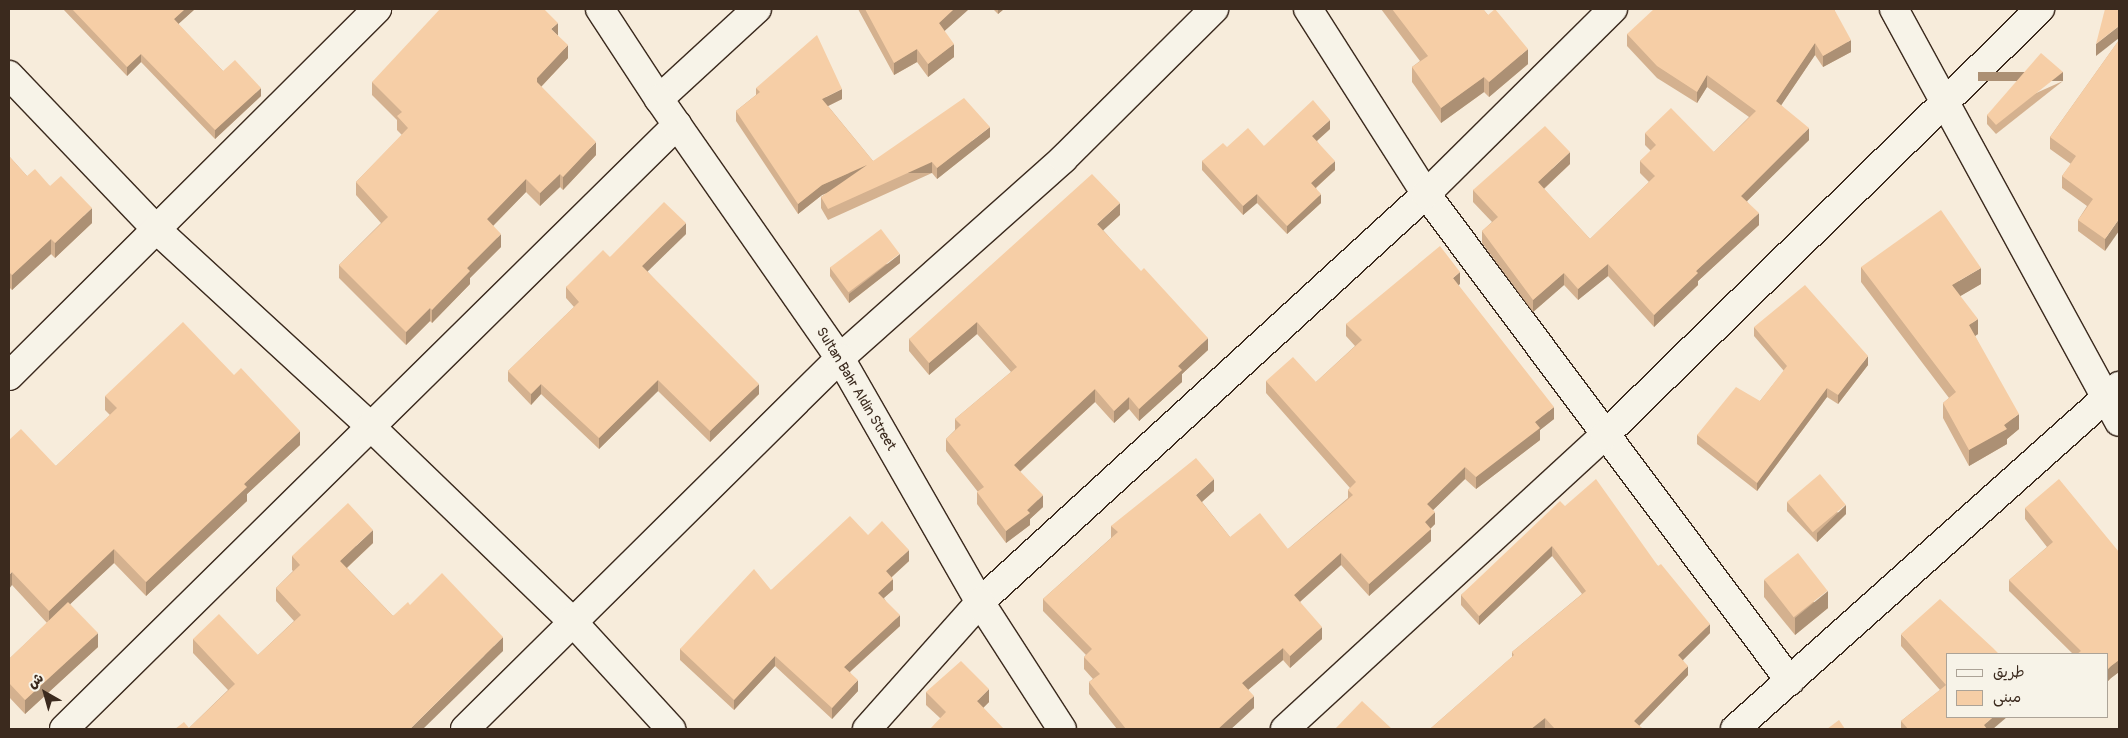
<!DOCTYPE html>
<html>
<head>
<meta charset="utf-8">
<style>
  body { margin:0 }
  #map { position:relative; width:2128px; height:738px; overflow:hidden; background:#f7ecdb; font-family:Pangolin,"Playpen Sans Arabic",sans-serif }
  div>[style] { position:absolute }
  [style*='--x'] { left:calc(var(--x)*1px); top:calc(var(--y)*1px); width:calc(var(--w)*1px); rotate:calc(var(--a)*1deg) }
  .roads { filter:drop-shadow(1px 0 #3b2a1e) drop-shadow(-1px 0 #3b2a1e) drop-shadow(0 1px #3b2a1e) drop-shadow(0 -1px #3b2a1e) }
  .street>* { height:28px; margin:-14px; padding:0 14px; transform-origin:14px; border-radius:14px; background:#f7f3e8 }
  .secondary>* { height:28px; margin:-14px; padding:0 14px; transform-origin:14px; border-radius:14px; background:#f7f3e8 }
  .wall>* { inset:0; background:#d4b18f }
  .shaded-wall>* { inset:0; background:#ac9074; transform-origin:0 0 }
  .building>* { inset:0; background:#f6cea6; transform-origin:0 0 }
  span { translate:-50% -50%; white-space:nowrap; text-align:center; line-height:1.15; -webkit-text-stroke:4px #f7f3e8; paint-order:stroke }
  .street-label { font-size:14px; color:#3b2a1e }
  .frame { position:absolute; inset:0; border:10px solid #3b2a1e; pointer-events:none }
  .legend { position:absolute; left:1946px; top:653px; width:162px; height:65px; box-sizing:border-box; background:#f7f3e8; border:1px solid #aca397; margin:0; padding:6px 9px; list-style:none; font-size:15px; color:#3b2a1e }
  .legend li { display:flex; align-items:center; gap:10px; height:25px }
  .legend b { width:25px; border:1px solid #aca397 }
  .north { position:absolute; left:20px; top:668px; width:50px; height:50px; -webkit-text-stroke:4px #f7f3e8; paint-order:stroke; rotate:322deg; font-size:14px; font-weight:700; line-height:20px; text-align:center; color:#3b2a1e }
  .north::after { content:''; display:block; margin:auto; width:18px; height:22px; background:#3b2a1e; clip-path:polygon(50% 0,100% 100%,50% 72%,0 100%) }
</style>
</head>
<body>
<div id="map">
  <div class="roads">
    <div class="street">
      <div style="--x:1308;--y:9;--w:219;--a:57.5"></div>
      <div style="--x:1426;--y:194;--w:608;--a:53.22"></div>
      <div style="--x:1894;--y:9;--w:470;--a:61.4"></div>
      <div style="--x:9;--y:75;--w:214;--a:46.3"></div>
      <div style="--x:157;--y:230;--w:289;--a:42.6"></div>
      <div style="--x:370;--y:426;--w:281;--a:44"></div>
      <div style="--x:572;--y:621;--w:147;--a:47.5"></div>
      <div style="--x:659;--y:99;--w:133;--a:-42.6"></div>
      <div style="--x:9;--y:376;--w:520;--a:-44.92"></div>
      <div style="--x:64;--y:729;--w:861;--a:-44.58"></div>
      <div style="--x:465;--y:729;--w:528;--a:-44.69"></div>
      <div style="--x:840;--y:358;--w:299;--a:-41.7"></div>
      <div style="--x:1063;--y:159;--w:213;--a:-44.8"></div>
      <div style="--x:867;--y:729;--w:170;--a:-48.3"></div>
      <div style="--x:980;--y:602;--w:604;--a:-42.45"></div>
      <div style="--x:1426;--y:194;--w:263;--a:-44.7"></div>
      <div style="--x:1285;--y:729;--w:435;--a:-42.6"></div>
      <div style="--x:1605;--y:435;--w:609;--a:-44.4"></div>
      <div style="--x:1735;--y:729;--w:515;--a:-41.77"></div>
    </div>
    <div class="secondary">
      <div style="--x:600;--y:9;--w:108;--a:56.8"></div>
      <div style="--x:659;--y:99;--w:316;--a:55.1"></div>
      <div style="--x:840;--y:358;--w:281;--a:60.2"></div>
      <div style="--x:980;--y:602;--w:151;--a:57.2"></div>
    </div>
  </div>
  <div class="wall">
    <div style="clip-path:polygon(63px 9px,195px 9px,178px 24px,223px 71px,261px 96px,215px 139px,141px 62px,127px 76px)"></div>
    <div style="clip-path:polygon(858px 9px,969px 9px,944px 31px,954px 57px,928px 77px,917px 62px,894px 75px)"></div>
    <div style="clip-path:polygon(993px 9px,1004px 9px,998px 14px)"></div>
    <div style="clip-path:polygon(1381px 9px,1483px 9px,1528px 64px,1489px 97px,1484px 92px,1441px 123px,1412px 82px,1412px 67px,1420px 61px)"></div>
    <div style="clip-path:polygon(1834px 9px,1851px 52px,1823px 67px,1815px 55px,1781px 105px,1809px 140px,1747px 201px,1759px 225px,1698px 281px,1698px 285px,1654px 327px,1608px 276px,1578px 300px,1564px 285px,1533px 312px,1482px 243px,1482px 231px,1492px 222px,1473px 202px,1473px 190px,1570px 164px,1544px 189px,1590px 239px,1649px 182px,1640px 173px,1640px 161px,1651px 151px,1645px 145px,1645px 133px,1714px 152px,1749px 117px,1707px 87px,1697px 103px,1657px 78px,1627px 46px,1627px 34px)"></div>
    <div style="clip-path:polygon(558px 36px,568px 58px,541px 87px,596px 155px,563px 190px,560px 187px,540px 206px,526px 192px,493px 226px,501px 247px,470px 278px,470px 284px,432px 323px,430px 321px,406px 345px,339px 278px,339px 265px,381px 223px,356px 195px,356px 182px,402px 135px,397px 130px,397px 120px,372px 95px,372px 82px)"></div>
    <div style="clip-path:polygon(2119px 40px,2105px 251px,2078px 231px,2078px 220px,2087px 206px,2062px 188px,2062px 176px,2071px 164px,2050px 149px,2050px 137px)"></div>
    <div style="clip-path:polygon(2063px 81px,1996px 134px,1987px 124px,1987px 115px)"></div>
    <div style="clip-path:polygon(756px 88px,842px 99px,828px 106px,873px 161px,990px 137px,937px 179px,932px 173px,828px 220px,821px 208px,821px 197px,827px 193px,822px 195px,798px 214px,736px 121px,736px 111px,756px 95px)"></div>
    <div style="clip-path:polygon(1330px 129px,1317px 141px,1335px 170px,1316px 188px,1321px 203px,1287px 234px,1257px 203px,1243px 215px,1202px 170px,1202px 161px,1227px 147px,1264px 146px)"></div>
    <div style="clip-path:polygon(9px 156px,27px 176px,50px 186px,92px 223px,55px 258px,51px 254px,12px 290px,9px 287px)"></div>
    <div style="clip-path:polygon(1120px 215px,1103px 230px,1208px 350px,1182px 374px,1182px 382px,1139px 421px,1129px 409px,1114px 423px,1095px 402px,1020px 472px,1043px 507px,1030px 519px,1030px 525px,1006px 543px,977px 504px,977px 492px,978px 492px,946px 451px,946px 439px,955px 430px,955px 419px,1011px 372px,977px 334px,929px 375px,909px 351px,909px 339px)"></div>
    <div style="clip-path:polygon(686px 234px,647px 271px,759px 394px,710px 442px,658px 391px,599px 449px,541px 394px,531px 405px,508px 381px,508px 371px,574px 307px,566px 298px,566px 287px,610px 257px)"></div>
    <div style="clip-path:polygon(900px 263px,849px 303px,830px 276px,830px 267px)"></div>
    <div style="clip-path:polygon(1861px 267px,1981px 284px,1960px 296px,1978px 334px,1975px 336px,2019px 429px,2007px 439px,2007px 444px,1969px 466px,1943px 418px,1943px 403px,1949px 398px,1861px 282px)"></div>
    <div style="clip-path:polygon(1460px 284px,1458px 285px,1554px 419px,1540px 430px,1540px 440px,1476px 489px,1465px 479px,1433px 510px,1435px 524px,1430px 529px,1431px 541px,1369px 596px,1341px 565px,1300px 602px,1322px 639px,1290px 668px,1283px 660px,1248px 690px,1254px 708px,1231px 729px,1117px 729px,1089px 694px,1089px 682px,1093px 679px,1084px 669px,1084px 657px,1086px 655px,1043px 611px,1043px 599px,1111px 538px,1111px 526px,1214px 491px,1202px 502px,1230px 537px,1288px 549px,1348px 498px,1348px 490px,1350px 488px,1266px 393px,1266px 381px,1316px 382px,1355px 346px,1346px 336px,1346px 324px)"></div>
    <div style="clip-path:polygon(1754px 327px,1868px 365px,1838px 404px,1827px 397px,1757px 491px,1697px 444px,1697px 435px,1760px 401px,1784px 371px,1754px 336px)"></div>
    <div style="clip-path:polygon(105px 396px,300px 445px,247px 494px,247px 501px,146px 596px,114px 563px,70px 604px,98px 647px,25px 714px,9px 697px,9px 659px,47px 623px,12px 585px,9px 440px,56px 466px,110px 415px,105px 410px)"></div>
    <div style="clip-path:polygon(1787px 502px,1846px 514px,1817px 542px,1787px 511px)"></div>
    <div style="clip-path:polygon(1565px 506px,1658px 566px,1710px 633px,1683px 660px,1688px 675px,1639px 726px,1643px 729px,1546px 729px,1545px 728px,1543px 729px,1430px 729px,1512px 657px,1512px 652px,1582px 594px,1552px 556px,1479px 625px,1461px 605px,1461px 595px)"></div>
    <div style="clip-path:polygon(2025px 508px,2119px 552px,2119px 672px,2111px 678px,2107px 682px,2107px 654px,2073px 654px,2009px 591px,2009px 580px,2047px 547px,2025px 519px)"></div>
    <div style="clip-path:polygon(868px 535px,909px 561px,892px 577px,893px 590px,884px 598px,900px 626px,850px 672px,858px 691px,832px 719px,775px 666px,734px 710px,680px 660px,680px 649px,771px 590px)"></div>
    <div style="clip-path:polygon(373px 543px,347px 568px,393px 616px,410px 605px,503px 651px,189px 728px,228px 690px,193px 653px,193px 639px,258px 655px,294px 621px,276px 601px,276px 588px,293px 571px,292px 570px,292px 556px)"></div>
    <div style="clip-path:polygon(1764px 580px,1828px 608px,1795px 635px,1764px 597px)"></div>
    <div style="clip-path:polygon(1901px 634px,1993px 729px,1901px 729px,1901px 721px,1940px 690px,1901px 646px)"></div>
    <div style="clip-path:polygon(926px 692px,989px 702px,983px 708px,940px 718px,926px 705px)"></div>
  </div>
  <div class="shaded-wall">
    <div style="clip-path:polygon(185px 9px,195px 9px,174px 28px,174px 19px)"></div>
    <div style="clip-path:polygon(954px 9px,969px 9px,939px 36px,939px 23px)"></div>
    <div style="clip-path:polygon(998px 9px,1004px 9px,998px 14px)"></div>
    <div style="clip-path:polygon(558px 23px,558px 36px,551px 29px)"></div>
    <div style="clip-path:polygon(2119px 26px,2119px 38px,2096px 56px,2096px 44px)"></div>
    <div style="clip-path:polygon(1851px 40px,1851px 52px,1823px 67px,1823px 56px)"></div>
    <div style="clip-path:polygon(1815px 43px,1815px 55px,1776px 113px,1776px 101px)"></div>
    <div style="clip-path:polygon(954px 44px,954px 57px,928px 77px,928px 64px)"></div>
    <div style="clip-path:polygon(568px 45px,568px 58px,537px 91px,537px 78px)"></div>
    <div style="clip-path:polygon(917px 49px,917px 62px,894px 75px,894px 63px)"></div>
    <div style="clip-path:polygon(1528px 49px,1528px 64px,1489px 97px,1489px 82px)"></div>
    <div style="clip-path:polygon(141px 54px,141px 62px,127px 76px,127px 67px)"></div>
    <div style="left:2063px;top:72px;width:9px;height:85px;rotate:90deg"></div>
    <div style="clip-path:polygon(1707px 75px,1707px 87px,1697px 103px,1697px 92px)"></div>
    <div style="clip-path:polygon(1484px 77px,1484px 92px,1441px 123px,1441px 108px)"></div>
    <div style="clip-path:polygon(261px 88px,261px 96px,215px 139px,215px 130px)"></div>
    <div style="clip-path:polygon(842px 89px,842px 99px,822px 109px,822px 99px)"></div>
    <div style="clip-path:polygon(1330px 120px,1330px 129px,1312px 145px,1312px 136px)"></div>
    <div style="clip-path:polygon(990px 127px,990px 137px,937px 179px,937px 168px)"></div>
    <div style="clip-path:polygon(1809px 128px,1809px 140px,1741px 207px,1741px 196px)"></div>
    <div style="clip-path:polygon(596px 142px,596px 155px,563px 190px,563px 177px)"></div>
    <div style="clip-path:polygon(1570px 152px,1570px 164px,1538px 194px,1538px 182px)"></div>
    <div style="clip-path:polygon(1335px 161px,1335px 170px,1311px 192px,1311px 183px)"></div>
    <div style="left:932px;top:162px;width:11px;height:114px;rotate:90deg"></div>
    <div style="clip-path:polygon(867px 165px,867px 175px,822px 195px,798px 214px,798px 204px,822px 185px)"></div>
    <div style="clip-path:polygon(560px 174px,560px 187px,540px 206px,540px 193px)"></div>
    <div style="clip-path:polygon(526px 179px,526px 192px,487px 232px,487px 219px)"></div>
    <div style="clip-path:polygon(1257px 194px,1257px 203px,1243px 215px,1243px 206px)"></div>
    <div style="clip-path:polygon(1321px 194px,1321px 203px,1287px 234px,1287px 226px)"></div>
    <div style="clip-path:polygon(1120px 203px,1120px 215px,1097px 236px,1097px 224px)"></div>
    <div style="clip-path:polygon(92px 208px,92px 223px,55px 258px,55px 243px)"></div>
    <div style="clip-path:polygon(1759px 213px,1759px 225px,1698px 281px,1698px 285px,1654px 327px,1654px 315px,1696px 271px)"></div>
    <div style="clip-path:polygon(2119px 219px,2119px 231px,2105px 251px,2105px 239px)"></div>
    <div style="clip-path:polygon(686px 223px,686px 234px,642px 277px,642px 266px)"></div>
    <div style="clip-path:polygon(501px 234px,501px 247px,470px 278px,470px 284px,432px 323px,432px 310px,467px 268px)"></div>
    <div style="clip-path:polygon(51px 239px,51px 254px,12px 290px,12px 275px)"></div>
    <div style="clip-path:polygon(900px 254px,900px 263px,849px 303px,849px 294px)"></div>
    <div style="clip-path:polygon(1608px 264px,1608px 276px,1578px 300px,1578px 289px)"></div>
    <div style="clip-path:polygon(1981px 268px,1981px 284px,1952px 301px,1952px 285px)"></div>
    <div style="clip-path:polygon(1460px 272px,1460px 284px,1453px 290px,1453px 278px)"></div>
    <div style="clip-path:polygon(1564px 273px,1564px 285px,1533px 312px,1533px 300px)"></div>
    <div style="clip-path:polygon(430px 308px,430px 321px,406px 345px,406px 332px)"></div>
    <div style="clip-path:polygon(1978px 319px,1978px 334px,1969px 340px,1969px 325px)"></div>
    <div style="clip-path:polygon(977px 322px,977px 334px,929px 375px,929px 363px)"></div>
    <div style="clip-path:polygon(1208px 338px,1208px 350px,1182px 374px,1182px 382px,1139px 421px,1139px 409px,1178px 366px)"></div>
    <div style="clip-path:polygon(1868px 356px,1868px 365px,1838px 404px,1838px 395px)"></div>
    <div style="clip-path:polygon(658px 380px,658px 391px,599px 449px,599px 438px)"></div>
    <div style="clip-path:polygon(541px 384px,541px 394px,531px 405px,531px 394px)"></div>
    <div style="clip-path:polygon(759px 384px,759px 394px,710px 442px,710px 431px)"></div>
    <div style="clip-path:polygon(1827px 388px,1827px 397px,1757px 491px,1757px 483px)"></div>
    <div style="clip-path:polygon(1095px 389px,1095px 402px,1014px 477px,1014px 465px)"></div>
    <div style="clip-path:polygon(1129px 397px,1129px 409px,1114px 423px,1114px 411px)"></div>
    <div style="clip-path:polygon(1554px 407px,1554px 419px,1540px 430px,1540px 440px,1476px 489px,1476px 477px,1535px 422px)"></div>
    <div style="clip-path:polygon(2019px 414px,2019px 429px,2007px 439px,2007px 444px,1969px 466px,1969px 450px,2004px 425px)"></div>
    <div style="clip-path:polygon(300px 431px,300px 445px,247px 494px,247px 501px,146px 596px,146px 582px,244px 484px)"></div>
    <div style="clip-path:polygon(1465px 467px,1465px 479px,1427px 516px,1427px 504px)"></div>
    <div style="clip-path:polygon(1214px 479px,1214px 491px,1196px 507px,1196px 495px)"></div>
    <div style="clip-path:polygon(1043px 495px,1043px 507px,1030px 519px,1030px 525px,1006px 543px,1006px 531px)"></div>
    <div style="clip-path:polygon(1846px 505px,1846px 514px,1817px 542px,1817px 533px)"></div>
    <div style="clip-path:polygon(1435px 512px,1435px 524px,1425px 534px,1425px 522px)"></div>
    <div style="clip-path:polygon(1431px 529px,1431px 541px,1369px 596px,1369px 584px)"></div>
    <div style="clip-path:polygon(373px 530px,373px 543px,340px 574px,340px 561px)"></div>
    <div style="clip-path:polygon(1552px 546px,1552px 556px,1479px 625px,1479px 616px)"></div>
    <div style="clip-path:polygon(114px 549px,114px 563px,49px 624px,49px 611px)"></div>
    <div style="clip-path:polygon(909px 550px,909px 561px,886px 582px,886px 571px)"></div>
    <div style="clip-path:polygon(1341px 553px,1341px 565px,1294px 607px,1294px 595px)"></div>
    <div style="clip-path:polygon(12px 572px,12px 585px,9px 589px,9px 575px)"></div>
    <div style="clip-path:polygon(893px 579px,893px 590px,878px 603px,878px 593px)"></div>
    <div style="clip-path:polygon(1828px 591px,1828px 608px,1795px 635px,1795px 618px)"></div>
    <div style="clip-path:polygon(900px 615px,900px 626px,844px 677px,844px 667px)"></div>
    <div style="clip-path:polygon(1710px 624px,1710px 633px,1678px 665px,1678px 655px)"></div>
    <div style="clip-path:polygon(1322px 627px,1322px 639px,1290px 668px,1290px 656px)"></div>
    <div style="clip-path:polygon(98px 633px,98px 647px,25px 714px,25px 700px)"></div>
    <div style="clip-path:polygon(503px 637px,503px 651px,423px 729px,410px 729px)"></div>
    <div style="clip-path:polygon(1283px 648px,1283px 660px,1242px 695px,1242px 683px)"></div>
    <div style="clip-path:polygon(775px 656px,775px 666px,734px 710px,734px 700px)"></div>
    <div style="clip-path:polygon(2119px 660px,2119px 672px,2111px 678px,2107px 682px,2107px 670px,2111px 666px)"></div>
    <div style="clip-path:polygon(1688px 666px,1688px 675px,1636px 729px,1634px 721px)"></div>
    <div style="clip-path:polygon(858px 680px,858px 691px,832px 719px,832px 708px)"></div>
    <div style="clip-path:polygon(989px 689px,989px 702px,977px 714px,977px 701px)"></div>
    <div style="clip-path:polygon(1254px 696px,1254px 708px,1231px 729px,1218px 729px)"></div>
    <div style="clip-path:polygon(1993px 717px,2007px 717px,1993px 729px,1984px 729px,1984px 725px)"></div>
    <div style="clip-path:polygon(1545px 718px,1545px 728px,1543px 729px,1531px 729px)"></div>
  </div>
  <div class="building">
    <div style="clip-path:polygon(72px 9px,185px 9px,174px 19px,223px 71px,235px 60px,261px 88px,215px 130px,141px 54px,127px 67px)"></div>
    <div style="clip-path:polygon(440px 9px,544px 9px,558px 23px,551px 29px,568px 45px,537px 78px,537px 82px,596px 142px,563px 177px,560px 174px,540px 193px,526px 179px,487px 219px,501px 234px,467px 268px,470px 271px,432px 310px,430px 308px,406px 332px,339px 265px,388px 217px,356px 182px,408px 128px,397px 116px,402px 112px,372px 82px)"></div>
    <div style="clip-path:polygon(865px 9px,954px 9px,939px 23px,954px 44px,928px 64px,917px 49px,894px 63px)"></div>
    <div style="clip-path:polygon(1392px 9px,1483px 9px,1488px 15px,1495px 9px,1528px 49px,1489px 82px,1484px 77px,1441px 108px,1412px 67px,1428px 56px)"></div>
    <div style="clip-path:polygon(1654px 9px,1834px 9px,1851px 40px,1823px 56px,1815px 43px,1776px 101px,1809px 128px,1741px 196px,1759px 213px,1696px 271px,1698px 273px,1654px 315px,1608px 264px,1578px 289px,1564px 273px,1533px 300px,1482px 231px,1498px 217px,1473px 190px,1545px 126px,1570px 152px,1538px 182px,1590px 239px,1655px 176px,1640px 161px,1656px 145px,1645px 133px,1671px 108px,1714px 152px,1756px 111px,1707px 75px,1697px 92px,1657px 66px,1627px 34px)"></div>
    <div style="clip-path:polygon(2105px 9px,2119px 9px,2119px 26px,2096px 44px)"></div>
    <div style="clip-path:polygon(817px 35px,842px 89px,822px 99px,873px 161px,964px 98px,990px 127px,937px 168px,932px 162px,828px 209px,821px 197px,867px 165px,822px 185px,798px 204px,736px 111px,760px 92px,756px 88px)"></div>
    <div style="clip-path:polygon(2119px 40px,2119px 219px,2105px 239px,2078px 220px,2093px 199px,2062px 176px,2076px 156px,2050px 137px)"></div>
    <div style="clip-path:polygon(2041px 53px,2063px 72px,1996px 125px,1987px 115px)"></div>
    <div style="clip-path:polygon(1313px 100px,1330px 120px,1312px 136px,1335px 161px,1311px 183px,1321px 194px,1287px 226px,1257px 194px,1243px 206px,1202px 161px,1223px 143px,1227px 147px,1248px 128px,1264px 146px)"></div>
    <div style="clip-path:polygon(9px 156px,27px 176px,35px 169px,50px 186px,61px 176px,92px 208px,55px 243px,51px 239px,12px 275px,9px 272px)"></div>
    <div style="clip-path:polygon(1092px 174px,1120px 203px,1097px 224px,1141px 271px,1144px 268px,1208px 338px,1178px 366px,1182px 370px,1139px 409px,1129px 397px,1114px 411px,1095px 389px,1014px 465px,1043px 495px,1027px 510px,1030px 513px,1006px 531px,977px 492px,984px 487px,946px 439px,961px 425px,955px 419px,1017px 367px,977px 322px,929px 363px,909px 339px)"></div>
    <div style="clip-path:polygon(664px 202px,686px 223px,642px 266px,759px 384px,710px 431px,658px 380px,599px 438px,541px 384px,531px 394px,508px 371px,579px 302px,566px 287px,603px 250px,610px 257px)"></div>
    <div style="clip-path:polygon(1941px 210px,1981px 268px,1952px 285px,1978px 319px,1969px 325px,2019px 414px,2004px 425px,2007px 429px,1969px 450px,1943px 403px,1956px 392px,1861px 267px)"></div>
    <div style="left:881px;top:229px;width:31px;height:64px;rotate:53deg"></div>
    <div style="clip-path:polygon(1440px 246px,1460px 272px,1453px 278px,1554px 407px,1535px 422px,1540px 428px,1476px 477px,1465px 467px,1427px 504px,1435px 512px,1425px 522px,1431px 529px,1369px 584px,1341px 553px,1294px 595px,1322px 627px,1290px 656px,1283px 648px,1242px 683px,1254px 696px,1218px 729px,1126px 729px,1089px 682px,1100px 674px,1084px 657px,1092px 649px,1043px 599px,1118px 532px,1111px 526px,1196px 458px,1214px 479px,1196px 495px,1230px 537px,1260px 513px,1288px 549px,1353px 495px,1348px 490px,1356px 482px,1266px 381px,1293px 357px,1316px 382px,1362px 340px,1346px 324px)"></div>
    <div style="clip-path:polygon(1805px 285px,1868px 356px,1838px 395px,1827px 388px,1757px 483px,1697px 435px,1736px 387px,1760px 401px,1787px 366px,1754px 327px)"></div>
    <div style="clip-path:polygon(183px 322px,234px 375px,241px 368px,300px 431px,244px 484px,247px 487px,146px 582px,114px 549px,49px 611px,12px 572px,9px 575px,9px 440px,21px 429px,56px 466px,117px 408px,105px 396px)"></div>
    <div style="left:1820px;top:474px;width:40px;height:43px;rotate:50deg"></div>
    <div style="clip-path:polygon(1596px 479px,1658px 566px,1661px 564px,1710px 624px,1678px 655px,1688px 666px,1634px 721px,1643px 729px,1555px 729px,1545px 718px,1531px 729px,1430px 729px,1514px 655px,1512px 652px,1586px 591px,1552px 546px,1479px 616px,1461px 595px,1560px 501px,1565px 506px)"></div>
    <div style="clip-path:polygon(2059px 479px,2119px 552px,2119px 660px,2111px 666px,2107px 670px,2107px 654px,2077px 654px,2081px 651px,2009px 580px,2053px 542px,2025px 508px)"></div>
    <div style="clip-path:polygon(348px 503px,373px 530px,340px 561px,393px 616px,408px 602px,410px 605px,442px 573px,503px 637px,410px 729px,175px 729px,184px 722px,189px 728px,235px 684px,193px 639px,219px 614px,258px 655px,301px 615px,276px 588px,300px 565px,292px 556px)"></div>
    <div style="clip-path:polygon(850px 516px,868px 535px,882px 521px,909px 550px,886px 571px,893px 579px,878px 593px,900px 615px,844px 667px,858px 680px,832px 708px,775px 656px,734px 700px,680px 649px,754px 569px,771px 590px)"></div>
    <div style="left:1798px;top:553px;width:48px;height:43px;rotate:52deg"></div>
    <div style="clip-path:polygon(1940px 599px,1993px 648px,1999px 654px,1947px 654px,1947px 717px,1993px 717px,1984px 725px,1987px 729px,1908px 729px,1901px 721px,1946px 685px,1901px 634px)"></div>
    <div style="clip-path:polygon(68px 602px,98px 633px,25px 700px,9px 683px,9px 659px)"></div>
    <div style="clip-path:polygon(961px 661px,989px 689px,977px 701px,1004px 729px,930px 729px,946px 712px,926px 692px)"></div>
    <div style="clip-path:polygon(1362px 701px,1392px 729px,1335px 729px)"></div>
    <div style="clip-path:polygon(1839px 720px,1845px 729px,1827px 729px)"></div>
  </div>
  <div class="street-label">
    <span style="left:856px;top:389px;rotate:59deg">Sultan Bahr Aldin Street</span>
  </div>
  <div class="frame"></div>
  <ul class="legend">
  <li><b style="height:6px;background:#f7f3e8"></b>طريق</li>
  <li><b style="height:14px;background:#f6cea6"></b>مبنى</li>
  </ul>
  <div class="north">ش</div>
</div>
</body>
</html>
